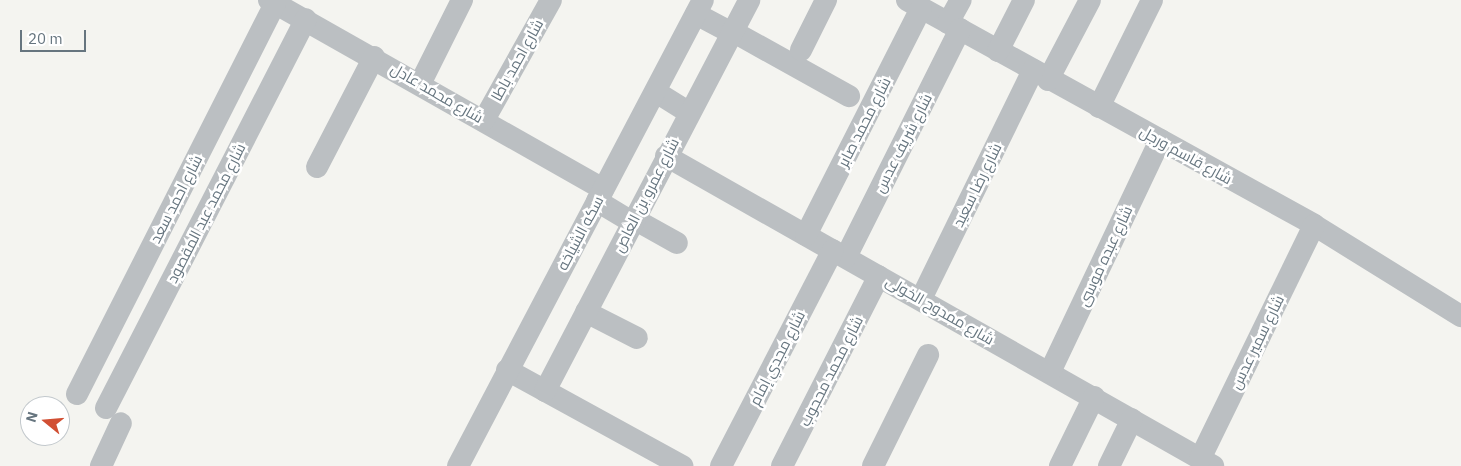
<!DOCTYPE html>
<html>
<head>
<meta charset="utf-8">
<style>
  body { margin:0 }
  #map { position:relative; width:1461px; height:466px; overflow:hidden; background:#f4f4f0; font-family:"IBM Plex Sans",Cairo,sans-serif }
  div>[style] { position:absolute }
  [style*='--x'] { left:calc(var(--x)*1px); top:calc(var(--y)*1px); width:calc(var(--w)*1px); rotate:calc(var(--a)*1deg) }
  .minor>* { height:22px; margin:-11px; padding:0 11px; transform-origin:11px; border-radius:11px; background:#bbbfc2 }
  span { translate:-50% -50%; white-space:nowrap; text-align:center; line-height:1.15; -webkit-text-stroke:5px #fff; paint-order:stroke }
  .street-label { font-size:15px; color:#66757f }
  .north { position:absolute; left:20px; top:396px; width:50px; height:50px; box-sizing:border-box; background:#fff; border:1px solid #c2c8cc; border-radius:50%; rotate:287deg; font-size:14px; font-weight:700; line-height:20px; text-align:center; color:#66757f }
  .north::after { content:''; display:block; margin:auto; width:18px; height:22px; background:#d14f33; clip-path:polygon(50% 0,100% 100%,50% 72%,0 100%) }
  .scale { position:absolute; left:20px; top:30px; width:66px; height:22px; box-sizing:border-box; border:2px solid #66757f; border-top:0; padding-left:6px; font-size:15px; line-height:18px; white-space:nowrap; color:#66757f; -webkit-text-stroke:4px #fff; paint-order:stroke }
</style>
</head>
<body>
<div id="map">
  <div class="minor">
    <div style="--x:269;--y:0;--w:384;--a:29.5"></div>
    <div style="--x:907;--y:0;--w:465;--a:28.9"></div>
    <div style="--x:1314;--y:225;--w:173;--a:31.8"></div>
    <div style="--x:696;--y:14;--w:40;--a:28"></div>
    <div style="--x:948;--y:23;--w:26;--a:-61"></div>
    <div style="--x:732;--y:31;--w:134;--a:29.1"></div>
    <div style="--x:801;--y:50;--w:56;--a:-63.4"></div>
    <div style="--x:998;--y:51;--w:57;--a:-63"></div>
    <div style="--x:1048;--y:80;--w:90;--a:-62.3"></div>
    <div style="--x:420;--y:84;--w:94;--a:-63.4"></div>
    <div style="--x:656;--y:92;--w:39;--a:32"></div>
    <div style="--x:1099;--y:107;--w:119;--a:-63.6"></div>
    <div style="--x:484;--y:120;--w:137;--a:-60.8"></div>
    <div style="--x:666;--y:156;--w:629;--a:29.54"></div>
    <div style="--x:317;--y:167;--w:124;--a:-62.6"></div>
    <div style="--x:597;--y:201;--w:41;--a:31"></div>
    <div style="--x:634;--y:219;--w:49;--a:29.2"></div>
    <div style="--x:806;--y:235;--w:254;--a:-63.1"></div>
    <div style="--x:846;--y:257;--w:255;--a:-63.4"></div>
    <div style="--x:921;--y:299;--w:255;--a:-63.9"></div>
    <div style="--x:586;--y:312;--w:57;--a:27"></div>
    <div style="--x:507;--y:370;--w:200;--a:28.7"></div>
    <div style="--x:1050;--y:372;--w:257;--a:-64.6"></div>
    <div style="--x:545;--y:391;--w:441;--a:-62.4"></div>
    <div style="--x:77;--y:394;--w:438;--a:-63.1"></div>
    <div style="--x:106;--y:408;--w:437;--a:-62.8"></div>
    <div style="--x:1200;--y:459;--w:260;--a:-64"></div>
    <div style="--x:101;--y:466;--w:47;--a:-65.1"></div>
    <div style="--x:458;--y:466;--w:526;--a:-62.27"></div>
    <div style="--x:721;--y:466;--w:243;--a:-62.6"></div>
    <div style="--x:782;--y:466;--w:213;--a:-63"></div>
    <div style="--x:873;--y:466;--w:124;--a:-63.6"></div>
    <div style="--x:1060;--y:466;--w:77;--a:-63.8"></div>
    <div style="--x:1109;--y:466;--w:52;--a:-63.9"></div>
  </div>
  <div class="street-label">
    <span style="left:517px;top:60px;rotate:-61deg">شارع احمد باطا</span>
    <span style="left:437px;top:93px;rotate:30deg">شارع محمد عادل</span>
    <span style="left:864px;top:122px;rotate:-63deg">شارع محمد صابر</span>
    <span style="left:903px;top:143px;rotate:-63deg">شارع شريف عدس</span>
    <span style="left:1186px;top:155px;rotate:29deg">شارع قاسم ورجل</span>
    <span style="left:977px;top:185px;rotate:-64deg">شارع رضا سعيد</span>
    <span style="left:646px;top:195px;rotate:-63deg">شارع عمرو بن العاص</span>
    <span style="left:176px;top:199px;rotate:-63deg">شارع احمد سعد</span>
    <span style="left:206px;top:213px;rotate:-63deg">شارع محمد عبد المقصود</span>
    <span style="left:580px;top:233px;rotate:-62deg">سكه الشياخه</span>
    <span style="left:1105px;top:256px;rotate:-65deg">شارع عبده موسى</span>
    <span style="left:940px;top:310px;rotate:30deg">شارع ممدوح الخولى</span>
    <span style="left:1257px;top:342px;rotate:-64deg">شارع سمير عدس</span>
    <span style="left:777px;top:358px;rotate:-63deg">شارع مجدي إمام</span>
    <span style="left:831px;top:371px;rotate:-63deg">شارع محمد محجوب</span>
  </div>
  <div class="north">N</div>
  <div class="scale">20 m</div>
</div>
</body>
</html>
